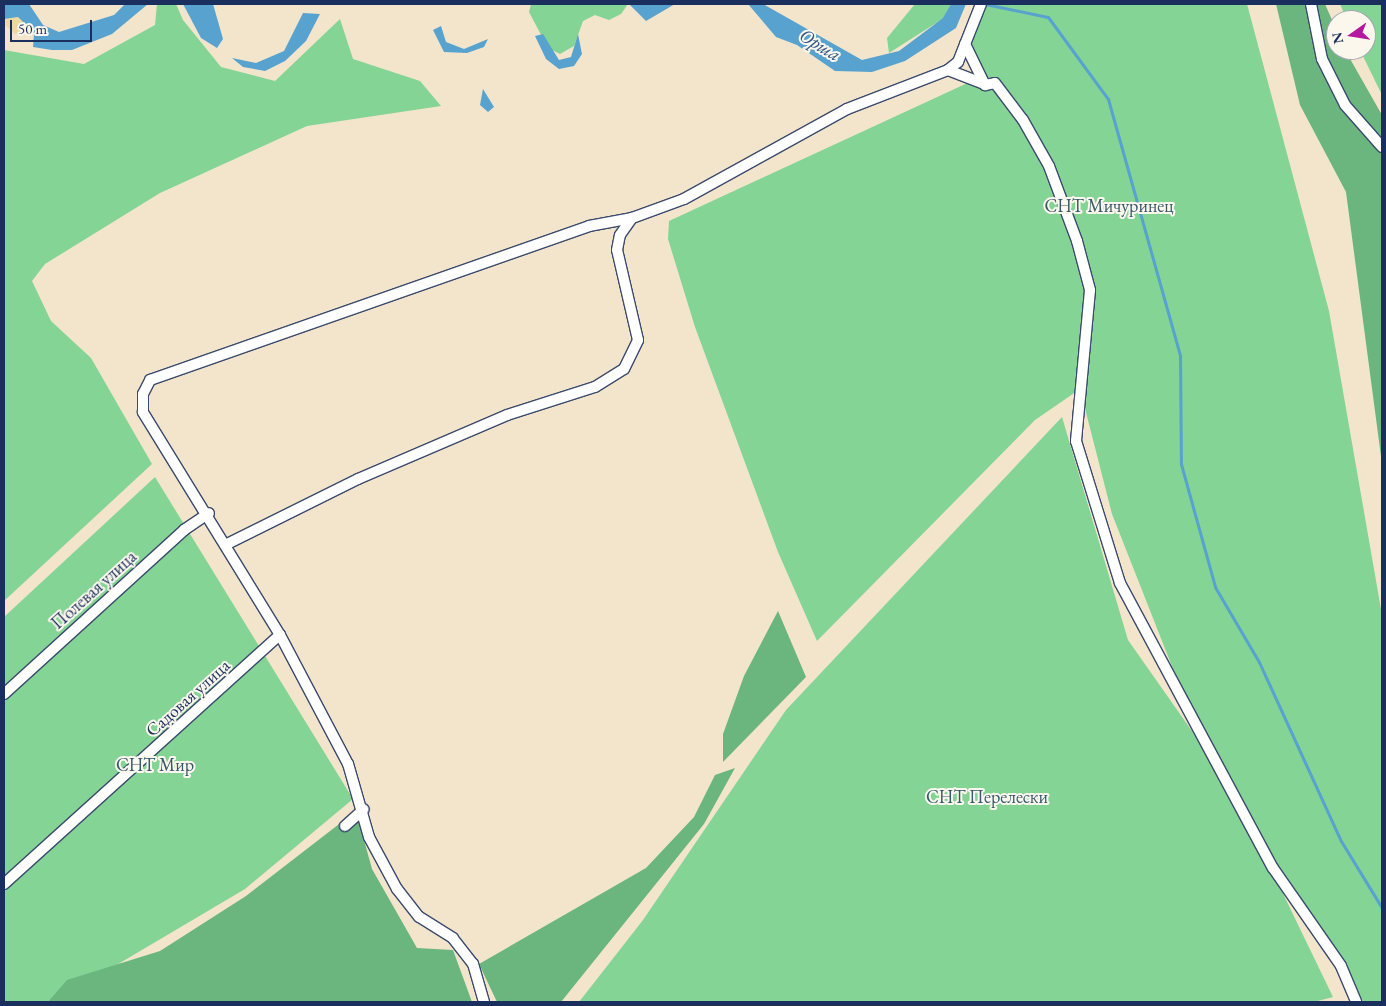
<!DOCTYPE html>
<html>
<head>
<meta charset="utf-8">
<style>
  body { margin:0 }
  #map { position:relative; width:1386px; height:1006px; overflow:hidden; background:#f3e5cb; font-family:"EB Garamond",serif }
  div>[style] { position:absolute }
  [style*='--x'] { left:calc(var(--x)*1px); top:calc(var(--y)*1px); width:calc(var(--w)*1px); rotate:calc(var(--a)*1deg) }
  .green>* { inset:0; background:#83d495 }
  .forest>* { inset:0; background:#6ab67e }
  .sand>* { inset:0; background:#eeda9e }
  .water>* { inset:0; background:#58a2d0 }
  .stream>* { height:3px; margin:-1.5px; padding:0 1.5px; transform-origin:1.5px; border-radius:1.5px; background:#58a2d0 }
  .roads { filter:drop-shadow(1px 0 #3b4a6e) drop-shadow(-1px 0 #3b4a6e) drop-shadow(0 1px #3b4a6e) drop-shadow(0 -1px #3b4a6e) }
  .minor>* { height:10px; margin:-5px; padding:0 5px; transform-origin:5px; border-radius:5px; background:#fff }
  span { translate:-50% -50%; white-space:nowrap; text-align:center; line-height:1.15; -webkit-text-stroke:4px #fbf7ec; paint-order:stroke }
  .park-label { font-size:18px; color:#35586c }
  .street-label { font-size:18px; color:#1b2f5e }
  .water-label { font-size:19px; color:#305786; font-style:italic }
  .frame { position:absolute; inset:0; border:5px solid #1b2f5e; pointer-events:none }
  .north { position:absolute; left:1326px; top:10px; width:50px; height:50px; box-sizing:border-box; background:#fbf7ec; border:1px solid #a1a7b3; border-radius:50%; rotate:257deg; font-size:14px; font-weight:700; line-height:20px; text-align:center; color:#1b2f5e }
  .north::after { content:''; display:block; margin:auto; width:18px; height:22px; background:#b5179e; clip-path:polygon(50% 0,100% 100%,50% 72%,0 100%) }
  .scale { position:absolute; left:10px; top:20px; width:82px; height:22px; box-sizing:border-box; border:2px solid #1b2f5e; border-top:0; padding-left:6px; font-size:15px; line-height:18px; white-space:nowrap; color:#1b2f5e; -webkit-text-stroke:4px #fbf7ec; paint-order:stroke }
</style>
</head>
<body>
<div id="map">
  <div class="green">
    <div style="clip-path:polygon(157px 4px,176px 4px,183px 20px,221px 67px,275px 81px,340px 19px,353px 59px,420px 81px,441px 106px,307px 126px,160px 193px,45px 264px,32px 281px,51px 321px,91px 358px,152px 464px,4px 601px,4px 50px,84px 64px,155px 25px)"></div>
    <div style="clip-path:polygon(531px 4px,628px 4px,621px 14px,609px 20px,595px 15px,583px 21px,574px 46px,560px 54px,548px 48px,529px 12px)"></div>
    <div style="clip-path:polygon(915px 4px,951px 4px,944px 18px,889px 53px,887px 38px)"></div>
    <div style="clip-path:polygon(986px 4px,1247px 4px,1329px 311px,1382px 615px,1382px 1002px,1363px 1002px,1345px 962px,1278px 870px,1173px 669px,1112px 514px,1080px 389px,1035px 420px,817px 641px,778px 552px,695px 327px,668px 239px,669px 221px,974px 80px,966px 29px)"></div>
    <div style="clip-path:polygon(1340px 4px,1382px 4px,1382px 95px,1360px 50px,1366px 50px,1366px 20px,1347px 20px)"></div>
    <div style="clip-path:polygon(1062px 417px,1128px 640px,1232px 788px,1333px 997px,1314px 1002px,579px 1002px,643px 920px,786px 710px)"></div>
    <div style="clip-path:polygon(155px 477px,353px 799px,245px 889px,54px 1002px,4px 1002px,4px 617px)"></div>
  </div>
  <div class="forest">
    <div style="clip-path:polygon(1276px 4px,1325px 4px,1336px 29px,1336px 50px,1345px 50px,1382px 115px,1382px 464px,1346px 192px,1300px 105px)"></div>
    <div style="clip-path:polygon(778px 611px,806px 677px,723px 762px,723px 734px,744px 676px)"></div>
    <div style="clip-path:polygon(735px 768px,704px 824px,561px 1002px,497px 1002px,479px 964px,646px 868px,694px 817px,715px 775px)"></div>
    <div style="clip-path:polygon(356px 811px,372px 869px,417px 948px,453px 950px,472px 1002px,48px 1002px,67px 980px,160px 951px,246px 896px)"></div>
  </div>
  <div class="sand">
    <div style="clip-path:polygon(18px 17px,34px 33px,15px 34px,4px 24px,4px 19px)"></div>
  </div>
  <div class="water">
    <div style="clip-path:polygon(4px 4px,29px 4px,43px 25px,59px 32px,114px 15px,125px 4px,148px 4px,112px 34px,72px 50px,52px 50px,33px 47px,34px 33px,18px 17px,4px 19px)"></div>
    <div style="clip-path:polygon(183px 4px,213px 4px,223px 39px,217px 48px,201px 38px)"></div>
    <div style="clip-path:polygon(629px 4px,651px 5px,675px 4px,646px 21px)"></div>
    <div style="clip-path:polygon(748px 4px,763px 4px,862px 60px,899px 51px,943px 18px,951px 4px,966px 4px,956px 28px,905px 61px,872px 72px,835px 71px,797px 45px,776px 37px)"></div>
    <div style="clip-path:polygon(303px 13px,320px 14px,306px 41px,285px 61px,265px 71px,243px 67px,232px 58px,256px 63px,284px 51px)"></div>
    <div style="clip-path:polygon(441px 26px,446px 42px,464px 49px,488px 39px,484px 47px,467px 53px,444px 52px,433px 30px)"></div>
    <div style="clip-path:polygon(543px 34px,559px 60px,571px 57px,578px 34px,582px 54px,574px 66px,559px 69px,546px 59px,535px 36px)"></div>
    <div style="clip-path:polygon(483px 89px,494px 107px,488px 112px,480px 105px)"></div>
  </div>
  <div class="stream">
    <div style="--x:985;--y:4;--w:64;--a:11.7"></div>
    <div style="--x:1048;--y:17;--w:102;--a:53.8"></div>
    <div style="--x:1108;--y:99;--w:267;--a:74.3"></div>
    <div style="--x:1180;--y:356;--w:108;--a:89.5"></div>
    <div style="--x:1181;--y:464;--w:128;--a:74.5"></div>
    <div style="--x:1215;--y:587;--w:87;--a:59.6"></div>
    <div style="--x:1259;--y:662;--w:197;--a:65.4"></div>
    <div style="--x:1341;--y:841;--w:79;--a:58.5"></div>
  </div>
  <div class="roads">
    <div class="minor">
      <div style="--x:1311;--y:4;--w:56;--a:78.7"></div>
      <div style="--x:1322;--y:59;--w:51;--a:63.4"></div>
      <div style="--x:1345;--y:105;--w:56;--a:48.6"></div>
      <div style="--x:965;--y:44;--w:46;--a:64"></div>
      <div style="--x:985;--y:85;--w:10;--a:-11"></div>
      <div style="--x:995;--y:83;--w:46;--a:52.9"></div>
      <div style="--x:1023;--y:120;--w:53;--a:60.5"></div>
      <div style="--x:1049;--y:166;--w:80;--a:69.5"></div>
      <div style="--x:1077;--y:241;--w:51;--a:75.1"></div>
      <div style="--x:1090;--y:290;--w:152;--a:95.3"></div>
      <div style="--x:1076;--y:441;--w:149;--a:72.8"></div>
      <div style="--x:1120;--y:583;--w:323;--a:61.8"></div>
      <div style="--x:1273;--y:868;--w:119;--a:55.2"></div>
      <div style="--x:1341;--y:966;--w:39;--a:67"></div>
      <div style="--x:948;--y:70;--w:39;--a:21"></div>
      <div style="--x:227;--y:544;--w:146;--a:-26.4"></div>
      <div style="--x:358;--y:479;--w:162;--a:-23.2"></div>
      <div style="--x:507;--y:415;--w:92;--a:-17.7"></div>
      <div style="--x:595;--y:387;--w:34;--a:-32"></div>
      <div style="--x:624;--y:369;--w:32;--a:-64"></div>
      <div style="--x:638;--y:340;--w:92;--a:-103.1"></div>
      <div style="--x:617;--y:250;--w:15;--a:-79"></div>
      <div style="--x:620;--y:235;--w:21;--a:-55"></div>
      <div style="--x:4;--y:694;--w:244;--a:-42.3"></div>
      <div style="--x:184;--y:530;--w:30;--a:-34"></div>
      <div style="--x:345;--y:826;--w:25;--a:-42"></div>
      <div style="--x:4;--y:884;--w:372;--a:-42.1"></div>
      <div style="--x:484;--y:1002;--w:40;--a:-106"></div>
      <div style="--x:473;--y:964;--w:33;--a:-128"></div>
      <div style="--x:453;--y:938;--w:40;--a:-148"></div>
      <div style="--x:419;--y:917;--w:36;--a:-128"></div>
      <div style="--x:397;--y:889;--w:59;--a:-118.3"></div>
      <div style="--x:369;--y:837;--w:76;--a:-106"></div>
      <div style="--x:348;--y:764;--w:146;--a:-117.8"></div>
      <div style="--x:280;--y:635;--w:262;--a:-121.6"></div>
      <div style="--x:143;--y:412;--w:18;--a:-90"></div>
      <div style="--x:143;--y:394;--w:16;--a:-63"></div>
      <div style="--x:150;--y:380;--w:465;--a:-19.3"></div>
      <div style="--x:589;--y:226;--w:44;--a:-10.5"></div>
      <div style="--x:632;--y:218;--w:55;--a:-20.1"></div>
      <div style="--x:684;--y:199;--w:186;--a:-28.9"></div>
      <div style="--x:847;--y:109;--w:108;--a:-21.1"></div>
      <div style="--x:948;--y:70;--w:13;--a:-39"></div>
      <div style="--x:958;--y:62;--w:62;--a:-68.4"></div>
    </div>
  </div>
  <div class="park-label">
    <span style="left:1109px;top:206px">СНТ Мичуринец</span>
    <span style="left:155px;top:765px">СНТ Мир</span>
    <span style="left:987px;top:797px">СНТ Перелески</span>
  </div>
  <div class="street-label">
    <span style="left:94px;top:590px;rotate:-42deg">Полевая улица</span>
    <span style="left:188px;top:698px;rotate:-42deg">Садовая улица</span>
  </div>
  <div class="water-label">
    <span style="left:820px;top:45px;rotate:31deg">Орша</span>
  </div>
  <div class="frame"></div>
  <div class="north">N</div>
  <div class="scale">50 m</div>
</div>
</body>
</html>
